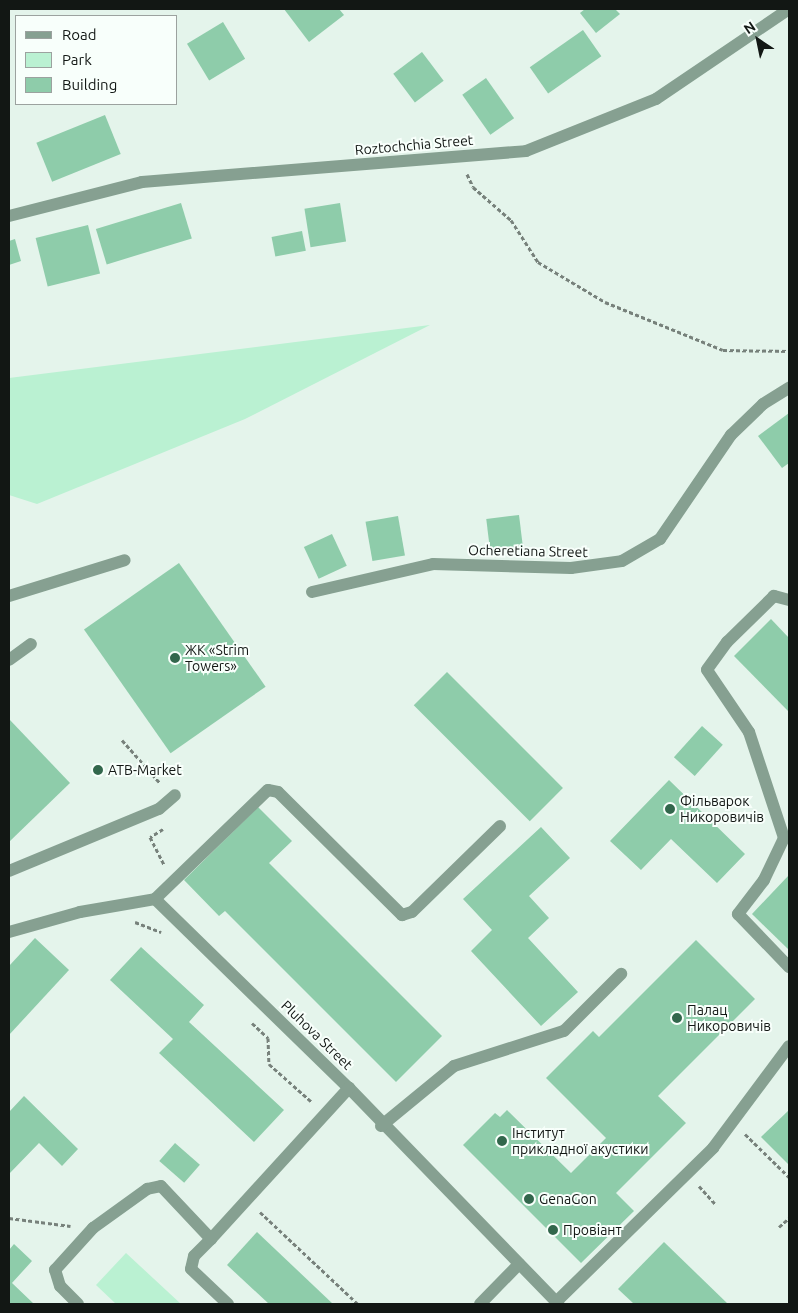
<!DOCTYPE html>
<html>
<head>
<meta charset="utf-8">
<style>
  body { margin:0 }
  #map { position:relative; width:798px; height:1313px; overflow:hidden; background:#e4f4eb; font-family:Ubuntu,sans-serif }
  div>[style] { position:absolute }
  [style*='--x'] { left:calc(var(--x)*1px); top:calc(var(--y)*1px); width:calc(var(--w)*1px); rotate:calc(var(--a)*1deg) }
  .green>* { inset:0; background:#baf1d2 }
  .building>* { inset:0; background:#8eccaa; transform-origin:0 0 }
  .path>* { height:3px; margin-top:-1.5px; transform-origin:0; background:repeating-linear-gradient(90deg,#77817b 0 4px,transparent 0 6.5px) }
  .minor>* { height:12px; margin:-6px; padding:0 6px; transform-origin:6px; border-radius:6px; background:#86a091 }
  .dots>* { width:14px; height:14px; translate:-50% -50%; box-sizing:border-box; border:2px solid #f8fffb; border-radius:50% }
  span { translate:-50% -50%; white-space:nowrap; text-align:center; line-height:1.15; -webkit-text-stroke:4px #f8fffb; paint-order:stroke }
  .street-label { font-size:14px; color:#121714 }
  .poi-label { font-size:14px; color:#121714 }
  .left { translate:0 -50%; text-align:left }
  .frame { position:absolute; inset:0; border:10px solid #121714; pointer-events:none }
  .legend { position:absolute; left:15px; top:15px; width:162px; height:90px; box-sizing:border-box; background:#f8fffb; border:1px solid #9ca29f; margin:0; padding:6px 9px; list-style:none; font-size:15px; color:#121714 }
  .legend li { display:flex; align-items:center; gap:10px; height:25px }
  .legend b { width:25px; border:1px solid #9ca29f }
  .north { position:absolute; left:733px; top:15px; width:50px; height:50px; -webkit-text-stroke:4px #f8fffb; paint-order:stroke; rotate:326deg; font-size:14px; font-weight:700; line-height:20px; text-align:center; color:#121714 }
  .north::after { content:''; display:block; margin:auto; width:18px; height:22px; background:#121714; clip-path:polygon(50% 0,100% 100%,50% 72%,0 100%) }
</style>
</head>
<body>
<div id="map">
  <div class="green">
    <div style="clip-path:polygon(430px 325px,245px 419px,37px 504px,9px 495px,9px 378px)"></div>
    <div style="clip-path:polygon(126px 1253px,181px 1304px,116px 1304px,96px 1285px)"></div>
  </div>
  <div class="building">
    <div style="clip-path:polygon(284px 9px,339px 9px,344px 15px,309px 42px)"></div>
    <div style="clip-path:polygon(585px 9px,615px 9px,620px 14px,596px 33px,580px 13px)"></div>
    <div style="left:223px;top:22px;width:43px;height:42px;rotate:59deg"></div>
    <div style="left:583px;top:30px;width:32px;height:65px;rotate:55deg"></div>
    <div style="left:422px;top:52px;width:36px;height:36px;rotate:53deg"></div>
    <div style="left:486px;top:78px;width:49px;height:29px;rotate:55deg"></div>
    <div style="left:105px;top:115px;width:42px;height:74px;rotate:68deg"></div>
    <div style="left:181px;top:203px;width:37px;height:89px;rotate:73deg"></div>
    <div style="left:340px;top:203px;width:39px;height:36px;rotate:81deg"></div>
    <div style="left:88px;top:225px;width:50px;height:54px;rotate:76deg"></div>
    <div style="left:302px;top:231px;width:20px;height:31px;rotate:79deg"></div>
    <div style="clip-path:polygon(15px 239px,21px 261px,9px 265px,9px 241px)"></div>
    <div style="clip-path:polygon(789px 413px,789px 463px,782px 468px,758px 436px)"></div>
    <div style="left:519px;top:515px;width:33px;height:33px;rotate:83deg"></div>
    <div style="left:398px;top:516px;width:40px;height:33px;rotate:80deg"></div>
    <div style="left:332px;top:534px;width:35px;height:31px;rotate:65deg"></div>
    <div style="left:179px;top:563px;width:151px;height:116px;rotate:55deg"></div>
    <div style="clip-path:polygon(771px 619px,789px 638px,789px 712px,734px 656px)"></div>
    <div style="left:447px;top:672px;width:164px;height:47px;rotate:45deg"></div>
    <div style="clip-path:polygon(9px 719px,70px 783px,9px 842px)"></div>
    <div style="left:702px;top:726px;width:28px;height:42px;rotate:42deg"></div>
    <div style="clip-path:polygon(669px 780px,745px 854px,717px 883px,671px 839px,641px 870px,610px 841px)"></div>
    <div style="clip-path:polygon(258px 807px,292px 841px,269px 863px,442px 1036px,396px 1082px,225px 911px,219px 916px,184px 880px)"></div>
    <div style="clip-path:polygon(541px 827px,570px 858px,529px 896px,549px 918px,528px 938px,578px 992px,541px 1026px,471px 951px,492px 930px,463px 899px)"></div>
    <div style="clip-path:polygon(789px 875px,789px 950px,752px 914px)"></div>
    <div style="clip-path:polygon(35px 938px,69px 970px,9px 1035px,9px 966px)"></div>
    <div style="clip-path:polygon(696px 940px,755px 999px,658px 1096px,686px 1123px,616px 1193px,634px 1211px,581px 1263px,463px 1145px,495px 1113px,500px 1117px,507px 1110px,571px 1173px,606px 1138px,546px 1078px,593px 1031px,599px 1037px)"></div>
    <div style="clip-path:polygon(141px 947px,204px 1005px,189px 1022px,284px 1110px,254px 1142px,159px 1053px,173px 1039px,110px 980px)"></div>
    <div style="clip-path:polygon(24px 1096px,78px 1149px,62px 1166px,39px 1143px,9px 1174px,9px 1112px)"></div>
    <div style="clip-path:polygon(789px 1110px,789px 1165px,761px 1137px)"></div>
    <div style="left:175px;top:1143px;width:33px;height:24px;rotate:41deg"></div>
    <div style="clip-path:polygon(257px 1232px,333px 1304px,269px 1304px,227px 1265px)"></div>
    <div style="clip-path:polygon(664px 1242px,728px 1304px,634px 1304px,618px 1289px)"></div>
    <div style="clip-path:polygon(14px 1244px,32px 1261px,12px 1283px,34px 1304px,9px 1304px,9px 1250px)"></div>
  </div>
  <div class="path">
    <div style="--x:467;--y:174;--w:14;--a:65"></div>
    <div style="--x:473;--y:187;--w:50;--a:41"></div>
    <div style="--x:511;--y:220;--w:50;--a:57.3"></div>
    <div style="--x:538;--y:262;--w:78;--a:30.8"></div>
    <div style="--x:605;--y:302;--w:127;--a:22.1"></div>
    <div style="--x:723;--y:350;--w:66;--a:0.9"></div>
    <div style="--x:122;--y:740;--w:57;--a:48.5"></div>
    <div style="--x:163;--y:829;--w:15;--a:148"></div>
    <div style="--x:150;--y:837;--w:31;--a:63"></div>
    <div style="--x:135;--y:922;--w:28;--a:21"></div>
    <div style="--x:252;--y:1023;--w:22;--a:43"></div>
    <div style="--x:268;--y:1038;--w:26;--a:88"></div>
    <div style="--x:269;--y:1064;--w:57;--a:41.5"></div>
    <div style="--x:745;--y:1134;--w:62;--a:44.3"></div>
    <div style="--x:699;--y:1186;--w:24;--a:48"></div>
    <div style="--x:260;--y:1212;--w:134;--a:43.2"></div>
    <div style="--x:9;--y:1218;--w:62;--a:7.5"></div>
    <div style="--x:779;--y:1227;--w:13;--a:-42"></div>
  </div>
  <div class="minor">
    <div style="--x:9;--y:216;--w:137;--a:-14.3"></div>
    <div style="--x:142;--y:182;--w:385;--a:-4.6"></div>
    <div style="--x:526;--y:151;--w:140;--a:-21.8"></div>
    <div style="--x:656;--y:99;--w:161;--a:-34.1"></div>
    <div style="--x:312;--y:592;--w:124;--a:-13"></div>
    <div style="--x:433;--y:564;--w:138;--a:1.7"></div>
    <div style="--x:571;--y:568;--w:51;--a:-7.8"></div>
    <div style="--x:622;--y:561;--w:44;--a:-30.1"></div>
    <div style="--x:660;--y:539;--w:126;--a:-55.7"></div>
    <div style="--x:731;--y:435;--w:45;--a:-44.1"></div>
    <div style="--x:763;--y:404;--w:31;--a:-32"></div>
    <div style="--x:9;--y:596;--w:121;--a:-17.2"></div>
    <div style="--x:789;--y:600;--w:16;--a:-165"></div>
    <div style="--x:774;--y:596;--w:66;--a:135.6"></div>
    <div style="--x:727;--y:642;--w:34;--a:126"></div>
    <div style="--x:707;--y:670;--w:75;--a:55.9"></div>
    <div style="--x:749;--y:732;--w:112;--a:71.7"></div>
    <div style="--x:784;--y:838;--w:47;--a:115.5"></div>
    <div style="--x:764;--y:880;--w:43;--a:127.4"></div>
    <div style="--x:738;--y:914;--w:74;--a:46.1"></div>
    <div style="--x:9;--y:660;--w:27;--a:-36"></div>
    <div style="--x:9;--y:871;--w:162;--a:-22.5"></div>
    <div style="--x:159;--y:809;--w:21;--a:-41"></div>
    <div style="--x:155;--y:899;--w:157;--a:-44"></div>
    <div style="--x:268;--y:790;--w:10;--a:11"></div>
    <div style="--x:278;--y:792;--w:175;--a:44.8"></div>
    <div style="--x:402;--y:915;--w:10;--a:-17"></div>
    <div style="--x:412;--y:912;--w:123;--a:-44.3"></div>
    <div style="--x:9;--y:932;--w:74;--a:-15.7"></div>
    <div style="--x:80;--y:912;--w:76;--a:-9.8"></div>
    <div style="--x:155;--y:899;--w:271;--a:44.3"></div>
    <div style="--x:349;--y:1088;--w:301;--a:45.9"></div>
    <div style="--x:381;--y:1126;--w:94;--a:-39.4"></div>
    <div style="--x:454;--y:1066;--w:115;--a:-17.7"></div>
    <div style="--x:564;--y:1031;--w:81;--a:-45"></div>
    <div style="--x:211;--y:1239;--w:24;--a:135"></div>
    <div style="--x:194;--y:1256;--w:13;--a:103"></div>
    <div style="--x:191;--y:1269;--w:51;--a:43.4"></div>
    <div style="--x:556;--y:1302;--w:220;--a:-44.4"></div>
    <div style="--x:713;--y:1148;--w:127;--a:-53.3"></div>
    <div style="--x:78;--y:1304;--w:25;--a:-135"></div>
    <div style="--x:60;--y:1286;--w:17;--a:-107"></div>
    <div style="--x:55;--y:1270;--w:57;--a:-47.9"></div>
    <div style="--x:93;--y:1228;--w:67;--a:-35.8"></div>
    <div style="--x:147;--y:1189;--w:14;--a:-12"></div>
    <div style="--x:161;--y:1186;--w:73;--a:46.7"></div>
    <div style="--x:211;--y:1239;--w:205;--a:-47.6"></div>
    <div style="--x:480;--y:1304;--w:56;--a:-45.7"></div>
  </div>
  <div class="dots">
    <div style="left:175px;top:658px;background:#32674c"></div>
    <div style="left:98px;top:770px;background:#32674c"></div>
    <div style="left:670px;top:809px;background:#32674c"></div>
    <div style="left:677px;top:1018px;background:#32674c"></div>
    <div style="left:502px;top:1141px;background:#32674c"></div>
    <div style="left:529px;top:1199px;background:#32674c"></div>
    <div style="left:553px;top:1230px;background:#32674c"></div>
  </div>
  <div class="street-label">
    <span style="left:414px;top:145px;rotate:-5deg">Roztochchia Street</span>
    <span style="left:528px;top:551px;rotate:1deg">Ocheretiana Street</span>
    <span style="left:317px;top:1035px;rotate:44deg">Pluhova Street</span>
  </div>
  <div class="poi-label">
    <span class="left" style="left:185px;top:658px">ЖК «Strim<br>Towers»</span>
    <span class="left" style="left:108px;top:770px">ATB-Market</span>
    <span class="left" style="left:680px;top:809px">Фільварок<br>Никоровичів</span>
    <span class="left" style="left:687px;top:1018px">Палац<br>Никоровичів</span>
    <span class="left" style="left:512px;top:1141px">Інститут<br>прикладної акустики</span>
    <span class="left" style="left:539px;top:1199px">GenaGon</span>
    <span class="left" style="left:563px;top:1230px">Провіант</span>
  </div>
  <div class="frame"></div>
  <ul class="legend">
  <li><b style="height:6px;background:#86a091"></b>Road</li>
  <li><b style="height:14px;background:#baf1d2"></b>Park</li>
  <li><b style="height:14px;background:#8eccaa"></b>Building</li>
  </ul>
  <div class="north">N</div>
</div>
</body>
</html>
